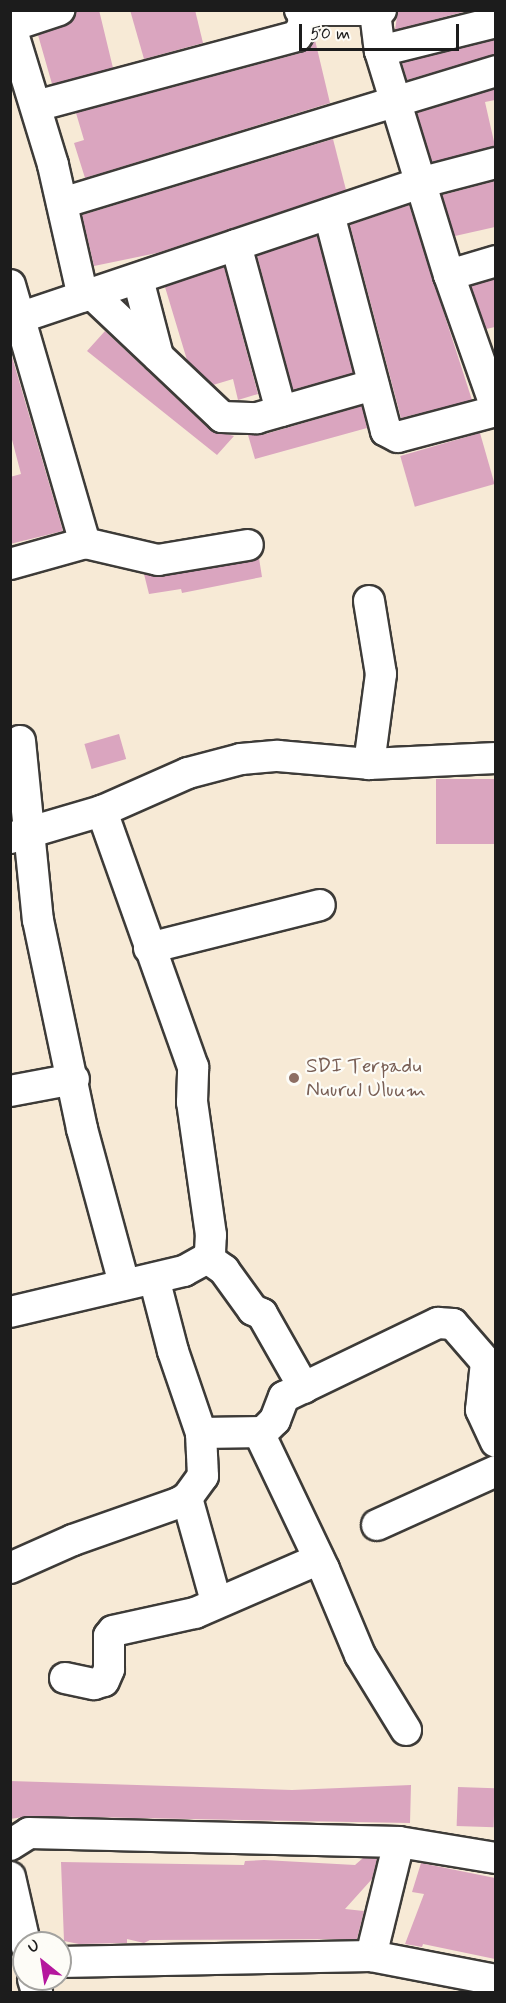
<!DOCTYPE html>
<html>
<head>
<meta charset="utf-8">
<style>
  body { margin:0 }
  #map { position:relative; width:506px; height:2003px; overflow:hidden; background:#f7ead6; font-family:Mynerve,sans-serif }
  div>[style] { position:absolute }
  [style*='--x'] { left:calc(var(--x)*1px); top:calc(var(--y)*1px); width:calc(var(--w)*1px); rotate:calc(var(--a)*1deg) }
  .building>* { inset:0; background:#daa5bf; transform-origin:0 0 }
  .roads { filter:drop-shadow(2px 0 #3d3b38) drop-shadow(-2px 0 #3d3b38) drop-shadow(0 2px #3d3b38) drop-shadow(0 -2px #3d3b38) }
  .minor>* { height:30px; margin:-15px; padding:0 15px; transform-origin:15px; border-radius:15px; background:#fff }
  .dots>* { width:16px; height:16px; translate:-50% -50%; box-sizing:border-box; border:3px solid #fdfcf7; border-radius:50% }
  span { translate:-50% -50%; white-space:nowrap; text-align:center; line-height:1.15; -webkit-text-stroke:4.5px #fdfcf7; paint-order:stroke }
  .education-label { font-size:21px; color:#785e54 }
  .left { translate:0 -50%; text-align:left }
  .frame { position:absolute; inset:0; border:12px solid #1c1c1c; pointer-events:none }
  .north { position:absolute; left:12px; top:1931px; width:60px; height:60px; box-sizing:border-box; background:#fdfcf7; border:2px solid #a3a29f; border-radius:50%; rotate:330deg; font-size:16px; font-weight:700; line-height:24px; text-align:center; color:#1c1c1c }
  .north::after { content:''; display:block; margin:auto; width:21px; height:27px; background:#b5179e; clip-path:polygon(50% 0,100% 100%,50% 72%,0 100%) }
  .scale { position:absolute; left:299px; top:24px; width:160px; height:27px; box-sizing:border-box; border:3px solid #1c1c1c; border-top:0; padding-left:8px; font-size:18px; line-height:21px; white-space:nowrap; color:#1c1c1c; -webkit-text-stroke:4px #fdfcf7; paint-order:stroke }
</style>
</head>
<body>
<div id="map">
  <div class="building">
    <div style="clip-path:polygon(99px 10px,113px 68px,52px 84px,38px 35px,65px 26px,76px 11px)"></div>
    <div style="clip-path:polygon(130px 10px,195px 10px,203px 43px,144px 59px)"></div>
    <div style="clip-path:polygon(398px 10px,471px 10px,395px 30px)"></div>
    <div style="clip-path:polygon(315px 40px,330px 103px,85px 178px,74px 143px,84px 140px,76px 113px,301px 53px)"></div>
    <div style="clip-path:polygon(495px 40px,495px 54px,407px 80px,402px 63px)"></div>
    <div style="clip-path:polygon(495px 89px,495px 100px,485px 102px,495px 146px,432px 162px,417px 113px)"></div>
    <div style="clip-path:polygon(333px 139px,346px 190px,157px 253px,94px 266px,82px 215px)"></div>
    <div style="clip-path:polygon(495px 181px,495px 227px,455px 236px,442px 195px)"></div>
    <div style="clip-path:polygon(409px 205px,472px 400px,401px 418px,350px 225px)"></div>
    <div style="left:317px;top:236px;width:142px;height:63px;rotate:75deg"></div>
    <div style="clip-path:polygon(224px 267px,258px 394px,238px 400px,233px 379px,213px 385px,187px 360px,165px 287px)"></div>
    <div style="clip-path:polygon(495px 279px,495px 327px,486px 329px,471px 286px)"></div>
    <div style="clip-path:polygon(105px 331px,210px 430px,234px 436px,217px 455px,87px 351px)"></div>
    <div style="clip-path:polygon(10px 350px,63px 531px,10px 544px,10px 477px,21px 474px,10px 432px)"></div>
    <div style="clip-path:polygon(362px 406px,367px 428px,255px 459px,248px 435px,262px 435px)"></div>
    <div style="left:480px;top:433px;width:53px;height:83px;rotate:74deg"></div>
    <div style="clip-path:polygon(259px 558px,262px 577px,182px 593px,181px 589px,149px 594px,144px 574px,161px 577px)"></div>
    <div style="left:119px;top:734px;width:26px;height:36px;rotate:74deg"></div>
    <div style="left:436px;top:779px;width:59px;height:65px"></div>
    <div style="clip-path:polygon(10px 1781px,292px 1790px,411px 1785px,410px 1823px,29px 1816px,10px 1819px)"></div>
    <div style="left:458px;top:1787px;width:37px;height:39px;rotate:2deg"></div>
    <div style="clip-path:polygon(363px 1858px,377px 1859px,372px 1879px,345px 1909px,364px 1911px,357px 1939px,150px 1940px,144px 1943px,127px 1939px,127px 1943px,79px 1944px,64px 1941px,61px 1862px,244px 1865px,245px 1861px,264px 1860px,355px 1865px)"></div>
    <div style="clip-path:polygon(421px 1863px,495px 1878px,495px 1959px,423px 1944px,422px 1947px,405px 1944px,424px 1894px,412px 1892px)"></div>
  </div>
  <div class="roads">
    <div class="minor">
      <div style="--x:300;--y:10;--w:81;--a:0"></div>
      <div style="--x:375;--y:12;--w:39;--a:83"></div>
      <div style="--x:380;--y:51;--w:234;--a:72.9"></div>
      <div style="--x:449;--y:275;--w:141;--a:70.5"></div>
      <div style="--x:10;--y:24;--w:147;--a:73"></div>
      <div style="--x:53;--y:165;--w:135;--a:77.2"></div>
      <div style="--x:11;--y:26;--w:51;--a:-18.4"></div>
      <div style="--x:380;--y:51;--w:120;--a:-14"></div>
      <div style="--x:36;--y:106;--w:270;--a:-15"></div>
      <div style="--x:297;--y:36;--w:14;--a:-60"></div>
      <div style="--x:304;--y:24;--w:13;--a:-99"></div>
      <div style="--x:62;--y:203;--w:454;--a:-16.9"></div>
      <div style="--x:329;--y:214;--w:224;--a:75.3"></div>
      <div style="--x:386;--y:431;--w:13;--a:27"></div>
      <div style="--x:398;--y:437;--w:101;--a:-14.9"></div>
      <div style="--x:236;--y:245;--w:172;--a:74.8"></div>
      <div style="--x:449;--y:275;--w:49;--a:-16.6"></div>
      <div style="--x:138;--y:279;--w:80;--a:75.4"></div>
      <div style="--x:10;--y:285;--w:269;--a:73.8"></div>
      <div style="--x:92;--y:294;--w:179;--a:43.4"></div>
      <div style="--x:222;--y:417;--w:35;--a:2"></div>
      <div style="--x:257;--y:418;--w:121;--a:-15.9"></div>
      <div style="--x:10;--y:321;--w:436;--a:-18.6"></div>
      <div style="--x:423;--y:182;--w:75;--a:-14.6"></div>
      <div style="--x:10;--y:564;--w:78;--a:-15.6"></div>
      <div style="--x:85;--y:543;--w:75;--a:13.1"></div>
      <div style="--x:158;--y:560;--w:91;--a:-9.5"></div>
      <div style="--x:369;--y:601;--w:74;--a:80.7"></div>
      <div style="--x:381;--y:674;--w:91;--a:97.6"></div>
      <div style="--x:20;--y:741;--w:180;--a:84.3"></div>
      <div style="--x:38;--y:920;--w:214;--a:78.1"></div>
      <div style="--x:82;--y:1129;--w:161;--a:74.8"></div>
      <div style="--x:10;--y:838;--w:96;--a:-16.4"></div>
      <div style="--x:102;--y:811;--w:94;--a:-23.8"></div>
      <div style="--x:188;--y:773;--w:55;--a:-14.8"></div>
      <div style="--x:241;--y:759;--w:37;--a:-5"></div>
      <div style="--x:278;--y:756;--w:91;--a:5"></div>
      <div style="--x:369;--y:764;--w:127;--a:-2.7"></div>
      <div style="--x:149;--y:948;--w:176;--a:-14.1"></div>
      <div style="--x:10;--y:1091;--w:65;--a:-10.6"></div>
      <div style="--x:207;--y:1258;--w:21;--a:35"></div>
      <div style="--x:224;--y:1270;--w:49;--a:54.1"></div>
      <div style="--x:253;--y:1310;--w:10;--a:24"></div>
      <div style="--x:262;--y:1314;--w:85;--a:60.4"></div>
      <div style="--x:10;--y:1312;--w:179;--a:-13.3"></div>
      <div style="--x:184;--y:1271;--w:26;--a:-29"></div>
      <div style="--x:207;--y:1258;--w:7;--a:-63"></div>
      <div style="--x:210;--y:1252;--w:17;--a:-87"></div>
      <div style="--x:211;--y:1235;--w:134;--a:-98.1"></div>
      <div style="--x:192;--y:1102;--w:35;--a:-88"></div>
      <div style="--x:193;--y:1067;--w:272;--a:-109.6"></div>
      <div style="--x:201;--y:1433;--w:63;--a:-0.9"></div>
      <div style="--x:187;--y:1498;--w:107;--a:74.3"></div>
      <div style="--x:377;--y:1525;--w:131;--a:-24.4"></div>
      <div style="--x:10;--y:1568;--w:69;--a:-24"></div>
      <div style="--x:73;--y:1540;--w:111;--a:-19.4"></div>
      <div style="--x:178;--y:1503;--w:10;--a:-29"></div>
      <div style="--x:187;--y:1498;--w:27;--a:-54"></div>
      <div style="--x:203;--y:1476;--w:43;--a:-92.7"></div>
      <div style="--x:201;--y:1433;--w:87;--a:-108.9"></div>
      <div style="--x:173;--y:1351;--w:75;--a:-104.6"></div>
      <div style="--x:65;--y:1678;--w:30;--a:12"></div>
      <div style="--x:94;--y:1684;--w:10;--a:-17"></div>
      <div style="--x:104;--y:1681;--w:13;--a:-67"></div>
      <div style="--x:109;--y:1669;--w:33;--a:-90"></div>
      <div style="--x:109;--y:1636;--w:6;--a:-51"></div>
      <div style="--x:113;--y:1631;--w:84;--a:-12.4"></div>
      <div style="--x:195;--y:1613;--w:135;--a:-23.5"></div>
      <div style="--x:406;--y:1730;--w:88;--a:-121.5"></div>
      <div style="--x:360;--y:1655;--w:93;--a:-112.7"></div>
      <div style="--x:324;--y:1569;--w:148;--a:-115.5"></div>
      <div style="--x:260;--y:1435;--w:21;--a:-45"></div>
      <div style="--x:275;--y:1420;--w:25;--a:-69"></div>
      <div style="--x:284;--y:1397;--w:171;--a:-25.7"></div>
      <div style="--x:438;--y:1323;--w:15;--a:4"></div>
      <div style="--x:453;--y:1324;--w:50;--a:49"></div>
      <div style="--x:486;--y:1362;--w:48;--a:95.9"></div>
      <div style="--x:481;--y:1410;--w:35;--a:65"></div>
      <div style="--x:10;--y:1845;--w:22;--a:-32"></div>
      <div style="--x:29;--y:1833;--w:370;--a:1.4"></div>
      <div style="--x:399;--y:1842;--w:98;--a:9.4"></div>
      <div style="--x:10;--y:1877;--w:68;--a:77.2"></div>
      <div style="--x:371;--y:1956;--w:117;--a:-76.2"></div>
      <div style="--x:60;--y:1962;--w:311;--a:-1.1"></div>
      <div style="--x:371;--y:1956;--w:127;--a:10.9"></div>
      <div style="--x:33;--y:1979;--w:14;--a:73"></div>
    </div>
  </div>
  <div class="dots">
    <div style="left:294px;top:1078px;background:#8d6e63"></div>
  </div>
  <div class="education-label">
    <span class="left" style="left:306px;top:1078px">SDI Terpadu<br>Nuurul Uluum</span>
  </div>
  <div class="frame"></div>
  <div class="north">U</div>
  <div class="scale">50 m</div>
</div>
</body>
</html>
